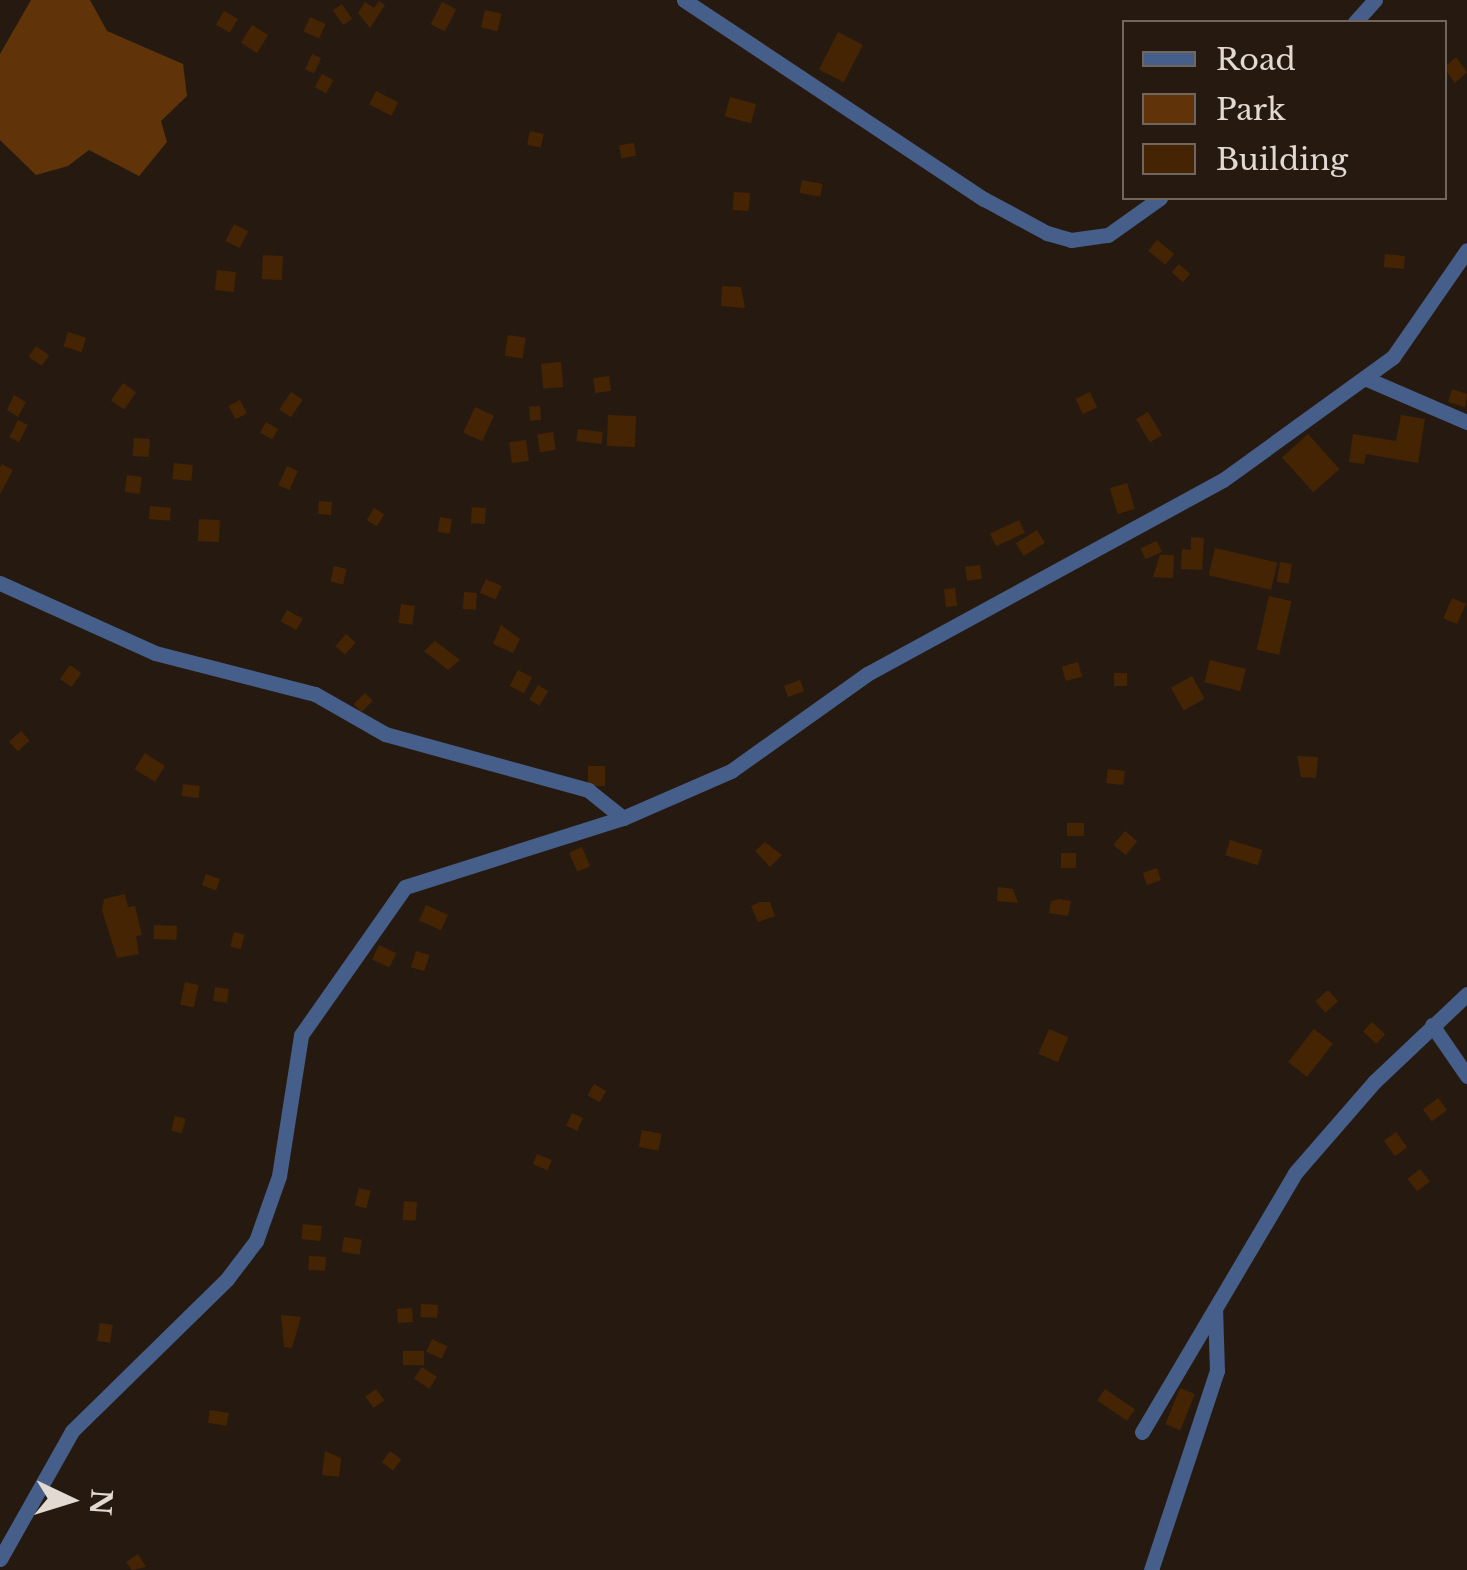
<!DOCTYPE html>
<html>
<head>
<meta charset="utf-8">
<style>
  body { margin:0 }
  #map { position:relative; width:1467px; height:1570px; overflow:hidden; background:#261a10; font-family:"Libre Baskerville",serif }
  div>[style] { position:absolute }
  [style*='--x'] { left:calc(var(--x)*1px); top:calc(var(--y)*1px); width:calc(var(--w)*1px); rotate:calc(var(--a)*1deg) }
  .green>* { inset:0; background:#603408 }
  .building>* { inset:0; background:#452404; transform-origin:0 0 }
  .minor>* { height:15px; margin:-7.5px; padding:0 7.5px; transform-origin:7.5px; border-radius:7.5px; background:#465f8a }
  span { translate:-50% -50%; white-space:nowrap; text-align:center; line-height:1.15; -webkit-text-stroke:10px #261a10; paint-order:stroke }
  .legend { position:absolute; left:1122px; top:20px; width:325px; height:180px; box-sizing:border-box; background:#261a10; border:2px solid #71665e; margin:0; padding:12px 18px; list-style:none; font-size:30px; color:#e2d9d2 }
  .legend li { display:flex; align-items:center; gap:20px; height:50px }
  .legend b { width:50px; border:2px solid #71665e }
  .north { position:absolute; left:20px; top:1450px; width:100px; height:100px; -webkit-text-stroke:8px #261a10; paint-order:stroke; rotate:94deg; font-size:28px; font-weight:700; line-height:40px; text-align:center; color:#e2d9d2 }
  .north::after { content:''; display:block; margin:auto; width:35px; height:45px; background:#e2d9d2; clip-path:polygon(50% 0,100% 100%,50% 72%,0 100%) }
</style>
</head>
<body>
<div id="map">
  <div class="green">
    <div style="clip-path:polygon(31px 0,90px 0,107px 31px,183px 64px,187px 96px,161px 121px,167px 142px,139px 176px,89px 150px,68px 166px,36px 175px,0 140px,0 54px)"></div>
  </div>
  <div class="building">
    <div style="clip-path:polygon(379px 1px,385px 5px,370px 28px,358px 13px,365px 2px,374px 8px)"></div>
    <div style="left:442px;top:2px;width:16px;height:25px;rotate:27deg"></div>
    <div style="left:342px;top:4px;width:18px;height:11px;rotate:56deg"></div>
    <div style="left:485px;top:10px;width:17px;height:18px;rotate:13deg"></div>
    <div style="left:224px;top:11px;width:16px;height:16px;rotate:30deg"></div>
    <div style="left:310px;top:17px;width:17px;height:16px;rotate:24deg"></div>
    <div style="left:252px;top:25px;width:19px;height:21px;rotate:32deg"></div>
    <div style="left:838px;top:32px;width:28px;height:42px;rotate:27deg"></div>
    <div style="left:312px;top:54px;width:10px;height:17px;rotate:24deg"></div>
    <div style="clip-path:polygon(1456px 57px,1467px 72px,1455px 83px,1444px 68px)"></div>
    <div style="left:322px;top:74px;width:13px;height:15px;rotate:29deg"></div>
    <div style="left:376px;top:91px;width:25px;height:15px;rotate:27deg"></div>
    <div style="left:730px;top:97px;width:27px;height:20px;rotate:15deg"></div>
    <div style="left:530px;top:131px;width:14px;height:14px;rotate:12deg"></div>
    <div style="left:634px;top:143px;width:13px;height:15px;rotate:81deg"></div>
    <div style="left:802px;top:180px;width:21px;height:13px;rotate:11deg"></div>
    <div style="left:734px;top:192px;width:16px;height:18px;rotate:4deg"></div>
    <div style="left:234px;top:224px;width:16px;height:19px;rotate:27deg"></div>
    <div style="left:1157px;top:240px;width:22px;height:14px;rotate:39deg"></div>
    <div style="left:1385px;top:254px;width:20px;height:13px;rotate:6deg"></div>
    <div style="left:263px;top:255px;width:20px;height:24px;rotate:3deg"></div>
    <div style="left:1179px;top:264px;width:15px;height:11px;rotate:42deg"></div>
    <div style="left:217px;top:270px;width:19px;height:20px;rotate:6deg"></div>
    <div style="clip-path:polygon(722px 286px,741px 287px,745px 308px,721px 306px)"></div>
    <div style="left:68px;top:332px;width:19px;height:15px;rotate:18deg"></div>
    <div style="left:508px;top:335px;width:18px;height:21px;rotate:9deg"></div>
    <div style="left:36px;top:346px;width:16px;height:13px;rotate:35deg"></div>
    <div style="left:561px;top:362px;width:25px;height:20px;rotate:85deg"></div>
    <div style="left:609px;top:376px;width:15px;height:16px;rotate:82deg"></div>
    <div style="left:123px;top:383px;width:16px;height:21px;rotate:35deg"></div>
    <div style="clip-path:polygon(1452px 389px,1467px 394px,1465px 407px,1448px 402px)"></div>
    <div style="left:291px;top:392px;width:14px;height:21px;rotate:34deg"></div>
    <div style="left:1090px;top:392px;width:17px;height:16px;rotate:65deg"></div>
    <div style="clip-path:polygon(14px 395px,26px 402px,18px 417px,7px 410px)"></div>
    <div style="left:240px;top:400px;width:15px;height:13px;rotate:62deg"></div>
    <div style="left:540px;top:406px;width:14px;height:11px;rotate:86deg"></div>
    <div style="left:475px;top:407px;width:21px;height:28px;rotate:25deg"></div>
    <div style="left:1148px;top:412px;width:27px;height:14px;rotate:59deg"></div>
    <div style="left:608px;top:415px;width:28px;height:31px;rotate:2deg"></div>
    <div style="clip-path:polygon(1401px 415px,1425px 419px,1418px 463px,1366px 454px,1364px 464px,1349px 462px,1353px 434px,1396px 441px)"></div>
    <div style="left:18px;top:420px;width:11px;height:19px;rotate:27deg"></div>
    <div style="left:266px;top:422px;width:14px;height:12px;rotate:30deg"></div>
    <div style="left:578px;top:429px;width:25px;height:12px;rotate:7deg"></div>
    <div style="left:553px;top:432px;width:18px;height:16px;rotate:81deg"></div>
    <div style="left:1308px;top:434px;width:47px;height:35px;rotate:48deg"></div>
    <div style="left:134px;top:438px;width:16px;height:18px;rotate:4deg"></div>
    <div style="left:526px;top:440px;width:21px;height:17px;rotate:82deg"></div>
    <div style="left:174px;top:463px;width:19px;height:16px;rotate:6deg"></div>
    <div style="clip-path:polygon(2px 464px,13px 470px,0 494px,0 467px)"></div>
    <div style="left:287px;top:466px;width:12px;height:21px;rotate:24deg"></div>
    <div style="left:127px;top:475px;width:15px;height:17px;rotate:8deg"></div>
    <div style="left:1127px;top:483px;width:27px;height:18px;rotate:73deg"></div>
    <div style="left:319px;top:501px;width:13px;height:13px;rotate:4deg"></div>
    <div style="left:150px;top:506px;width:21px;height:13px;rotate:5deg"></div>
    <div style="left:472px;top:507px;width:14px;height:16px;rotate:4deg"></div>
    <div style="left:374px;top:508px;width:12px;height:14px;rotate:31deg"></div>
    <div style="left:440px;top:517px;width:12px;height:15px;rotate:9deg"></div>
    <div style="left:199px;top:519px;width:21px;height:22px;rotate:3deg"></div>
    <div style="left:1019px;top:520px;width:14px;height:32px;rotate:65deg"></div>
    <div style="left:1037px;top:530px;width:15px;height:25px;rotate:58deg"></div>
    <div style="clip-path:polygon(1191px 537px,1204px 538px,1202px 570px,1181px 569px,1182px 549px,1191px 550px)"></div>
    <div style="left:1157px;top:541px;width:12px;height:18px;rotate:66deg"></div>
    <div style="left:1215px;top:548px;width:64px;height:28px;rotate:13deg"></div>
    <div style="clip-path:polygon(1160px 555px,1174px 555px,1173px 578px,1153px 577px)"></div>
    <div style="left:1280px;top:562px;width:12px;height:20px;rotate:9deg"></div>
    <div style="left:980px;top:565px;width:14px;height:15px;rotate:82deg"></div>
    <div style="left:334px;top:566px;width:13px;height:16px;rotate:13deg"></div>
    <div style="left:486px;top:579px;width:17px;height:15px;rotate:24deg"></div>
    <div style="left:955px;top:588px;width:18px;height:11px;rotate:84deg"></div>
    <div style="left:464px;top:592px;width:13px;height:17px;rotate:4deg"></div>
    <div style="left:1269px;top:596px;width:23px;height:55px;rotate:13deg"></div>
    <div style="left:1452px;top:598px;width:15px;height:22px;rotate:23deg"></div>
    <div style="left:401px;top:604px;width:14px;height:19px;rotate:8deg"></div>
    <div style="left:287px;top:610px;width:18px;height:13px;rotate:29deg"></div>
    <div style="clip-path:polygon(501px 625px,520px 639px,513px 653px,493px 644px)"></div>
    <div style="left:346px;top:634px;width:13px;height:16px;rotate:42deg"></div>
    <div style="clip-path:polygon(435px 641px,460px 660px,448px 670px,424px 651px)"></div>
    <div style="left:1210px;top:660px;width:37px;height:23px;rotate:14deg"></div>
    <div style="left:1078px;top:662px;width:15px;height:17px;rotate:74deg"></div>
    <div style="left:70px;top:665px;width:14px;height:17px;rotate:36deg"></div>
    <div style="left:518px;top:670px;width:16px;height:18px;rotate:27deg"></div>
    <div style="left:1114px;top:673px;width:13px;height:13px"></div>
    <div style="left:1192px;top:676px;width:26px;height:24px;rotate:61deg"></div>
    <div style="left:800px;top:680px;width:12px;height:17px;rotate:70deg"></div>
    <div style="left:538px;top:685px;width:12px;height:17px;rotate:31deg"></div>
    <div style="left:365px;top:693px;width:11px;height:16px;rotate:45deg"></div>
    <div style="left:21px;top:731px;width:13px;height:16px;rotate:48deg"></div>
    <div style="left:145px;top:753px;width:24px;height:19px;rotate:33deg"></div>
    <div style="clip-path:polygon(1297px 756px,1318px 757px,1316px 778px,1301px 777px)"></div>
    <div style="left:588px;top:766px;width:17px;height:20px"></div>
    <div style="left:1108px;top:769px;width:17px;height:14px;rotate:7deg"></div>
    <div style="left:183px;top:784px;width:17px;height:12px;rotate:7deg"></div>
    <div style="left:1067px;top:823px;width:17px;height:13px"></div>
    <div style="left:1125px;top:831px;width:16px;height:18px;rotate:40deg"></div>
    <div style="left:1230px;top:840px;width:34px;height:16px;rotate:17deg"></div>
    <div style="clip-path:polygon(765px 842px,782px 855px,770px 867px,755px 851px)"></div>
    <div style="left:582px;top:847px;width:21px;height:14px;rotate:67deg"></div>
    <div style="left:1061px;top:853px;width:15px;height:15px"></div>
    <div style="left:1157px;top:868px;width:13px;height:15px;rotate:72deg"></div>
    <div style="left:206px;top:874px;width:15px;height:12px;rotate:20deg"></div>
    <div style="clip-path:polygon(998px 887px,1013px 889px,1018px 903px,997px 901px)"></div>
    <div style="clip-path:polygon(125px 894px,128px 907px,135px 906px,142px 935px,136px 936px,139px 954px,117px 958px,102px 910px,104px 899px)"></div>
    <div style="clip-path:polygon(1059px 899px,1071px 901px,1068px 916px,1049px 913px,1051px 901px)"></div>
    <div style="clip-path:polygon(760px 902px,770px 902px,775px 916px,758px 922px,751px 906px)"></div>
    <div style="left:426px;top:905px;width:24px;height:17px;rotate:24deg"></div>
    <div style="left:154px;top:925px;width:23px;height:14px;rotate:2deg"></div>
    <div style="left:234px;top:932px;width:11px;height:15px;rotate:15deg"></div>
    <div style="left:379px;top:945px;width:19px;height:16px;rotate:25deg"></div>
    <div style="left:416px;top:951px;width:14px;height:17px;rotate:17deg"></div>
    <div style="left:185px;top:982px;width:14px;height:23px;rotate:12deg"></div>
    <div style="left:215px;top:987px;width:14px;height:14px;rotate:8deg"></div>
    <div style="left:1328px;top:990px;width:15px;height:17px;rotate:48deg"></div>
    <div style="left:1372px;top:1022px;width:18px;height:13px;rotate:43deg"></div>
    <div style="left:1049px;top:1029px;width:21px;height:27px;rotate:23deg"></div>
    <div style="left:1314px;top:1029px;width:24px;height:42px;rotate:38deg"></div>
    <div style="left:594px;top:1084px;width:14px;height:13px;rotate:30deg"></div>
    <div style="left:1438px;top:1098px;width:15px;height:19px;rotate:53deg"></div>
    <div style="left:572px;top:1113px;width:12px;height:14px;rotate:24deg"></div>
    <div style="left:175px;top:1116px;width:11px;height:15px;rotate:15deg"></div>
    <div style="left:642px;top:1130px;width:20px;height:17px;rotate:11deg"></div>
    <div style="left:1396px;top:1132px;width:19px;height:15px;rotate:54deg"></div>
    <div style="left:537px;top:1154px;width:16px;height:11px;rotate:22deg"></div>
    <div style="left:1420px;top:1169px;width:16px;height:16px;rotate:52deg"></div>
    <div style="left:359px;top:1188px;width:12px;height:18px;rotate:14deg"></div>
    <div style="left:404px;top:1201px;width:13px;height:19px;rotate:4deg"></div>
    <div style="left:303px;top:1224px;width:19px;height:15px;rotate:6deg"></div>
    <div style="left:344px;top:1237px;width:18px;height:15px;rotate:9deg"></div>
    <div style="left:309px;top:1256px;width:17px;height:14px;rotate:3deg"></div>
    <div style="left:421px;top:1304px;width:17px;height:13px;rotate:3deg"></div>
    <div style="left:412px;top:1308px;width:14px;height:15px;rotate:86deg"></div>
    <div style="clip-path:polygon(281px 1315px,301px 1317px,292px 1348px,284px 1347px)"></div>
    <div style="left:100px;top:1323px;width:13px;height:18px;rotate:9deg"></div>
    <div style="left:432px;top:1339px;width:17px;height:14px;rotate:25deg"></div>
    <div style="left:424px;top:1351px;width:14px;height:21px;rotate:90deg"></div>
    <div style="left:422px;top:1367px;width:18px;height:14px;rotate:34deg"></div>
    <div style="left:1180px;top:1388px;width:16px;height:39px;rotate:22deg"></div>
    <div style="left:376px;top:1389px;width:14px;height:13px;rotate:54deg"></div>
    <div style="left:1105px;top:1389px;width:36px;height:14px;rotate:34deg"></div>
    <div style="left:210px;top:1410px;width:19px;height:13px;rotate:9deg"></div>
    <div style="clip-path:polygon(325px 1451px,341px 1458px,339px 1477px,322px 1475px)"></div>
    <div style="left:390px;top:1451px;width:14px;height:14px;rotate:36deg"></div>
    <div style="clip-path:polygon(138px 1554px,146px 1567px,132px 1570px,126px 1562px)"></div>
  </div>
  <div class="minor">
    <div style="--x:684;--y:0;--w:360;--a:33.6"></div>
    <div style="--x:984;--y:199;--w:72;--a:28.4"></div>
    <div style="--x:1047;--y:233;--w:25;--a:16"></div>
    <div style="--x:1071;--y:240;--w:37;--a:-8"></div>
    <div style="--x:1108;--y:235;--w:64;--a:-35.4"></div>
    <div style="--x:1355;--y:22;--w:30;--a:-48"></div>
    <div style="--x:1367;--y:379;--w:109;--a:23.3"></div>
    <div style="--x:0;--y:583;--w:170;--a:24.3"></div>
    <div style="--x:155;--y:653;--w:165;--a:14.4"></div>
    <div style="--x:315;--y:694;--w:81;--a:29.7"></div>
    <div style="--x:385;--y:734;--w:211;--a:15.4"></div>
    <div style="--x:588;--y:790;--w:45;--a:38.7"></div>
    <div style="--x:1432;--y:1025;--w:62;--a:55.5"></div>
    <div style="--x:1142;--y:1432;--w:301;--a:-59.4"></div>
    <div style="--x:1295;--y:1173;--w:121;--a:-49"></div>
    <div style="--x:1374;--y:1082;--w:128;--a:-43.4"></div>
    <div style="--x:0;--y:1559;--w:147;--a:-60.6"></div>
    <div style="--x:72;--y:1431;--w:217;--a:-44.4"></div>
    <div style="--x:227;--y:1279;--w:48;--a:-52.7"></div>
    <div style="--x:256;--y:1241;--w:69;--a:-70.5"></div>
    <div style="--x:279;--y:1176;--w:143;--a:-81.1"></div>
    <div style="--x:301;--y:1035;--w:181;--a:-54.9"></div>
    <div style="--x:405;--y:887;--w:229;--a:-17.6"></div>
    <div style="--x:623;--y:818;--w:118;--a:-23.5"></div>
    <div style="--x:731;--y:771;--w:167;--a:-35.5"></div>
    <div style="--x:867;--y:674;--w:405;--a:-28.6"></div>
    <div style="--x:1223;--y:480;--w:210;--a:-35.9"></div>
    <div style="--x:1393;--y:357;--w:130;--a:-55.3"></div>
    <div style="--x:1151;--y:1570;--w:210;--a:-71.7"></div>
    <div style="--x:1217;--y:1371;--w:62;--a:-91.8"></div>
  </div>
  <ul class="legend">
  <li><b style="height:12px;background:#465f8a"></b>Road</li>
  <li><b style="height:28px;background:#603408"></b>Park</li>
  <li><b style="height:28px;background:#452404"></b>Building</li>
  </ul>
  <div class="north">N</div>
</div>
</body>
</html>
